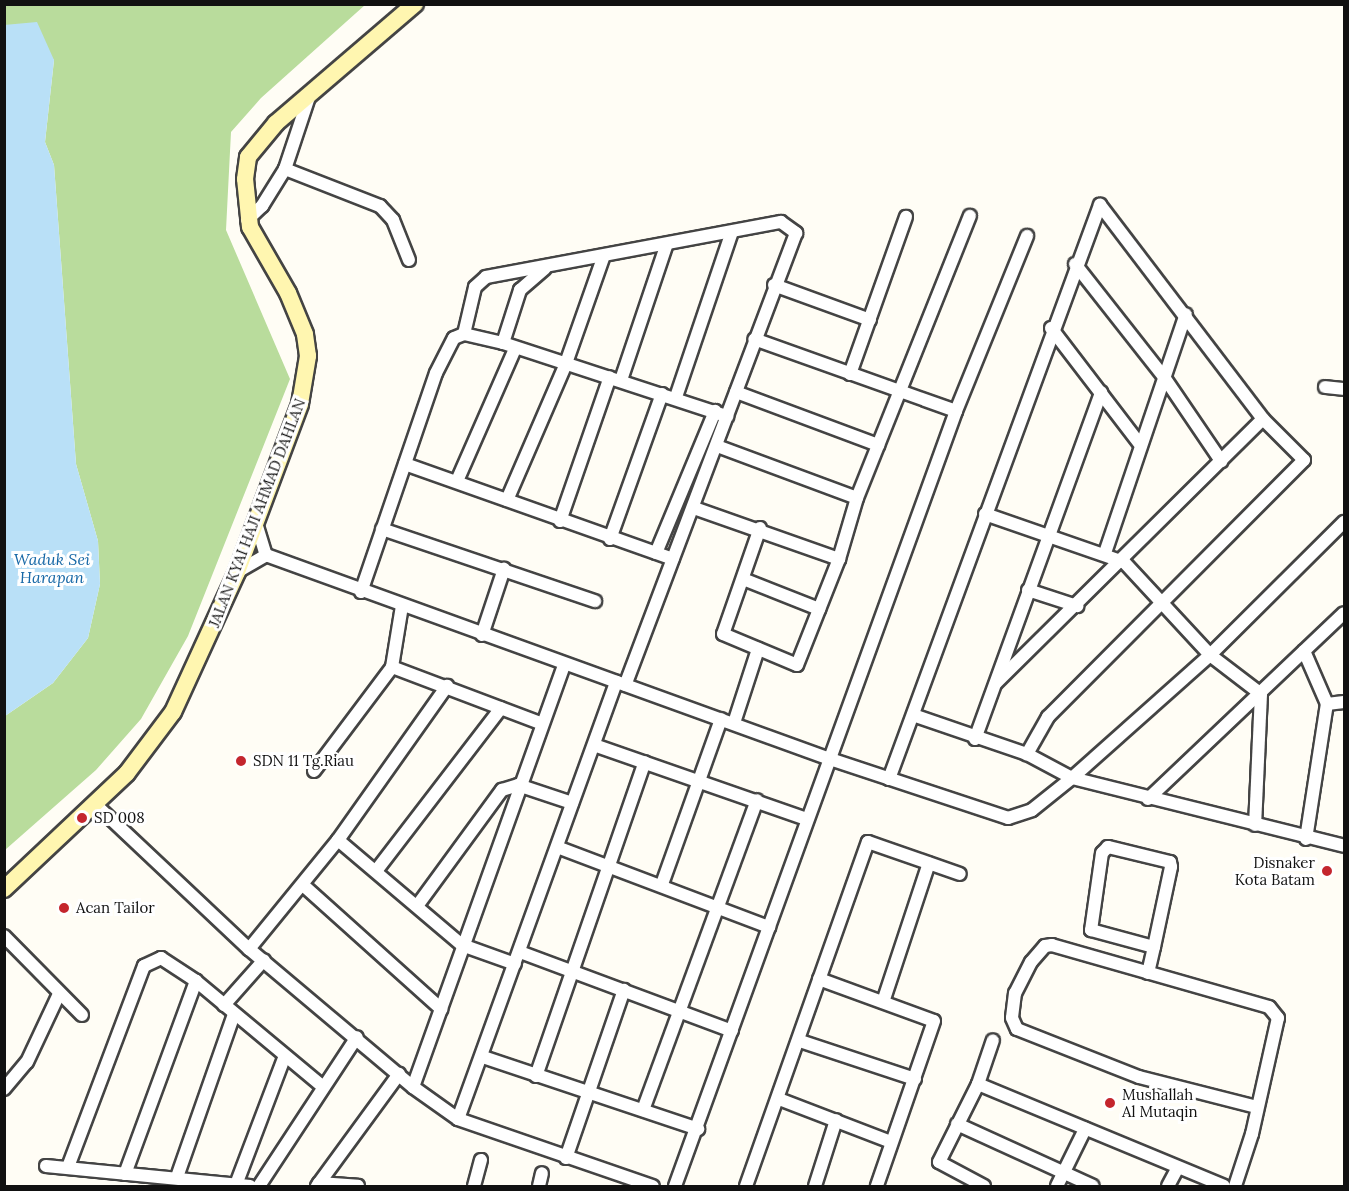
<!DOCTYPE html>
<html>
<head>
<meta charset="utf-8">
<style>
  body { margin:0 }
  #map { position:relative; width:1349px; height:1191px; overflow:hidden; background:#fffdf5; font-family:Lora,serif }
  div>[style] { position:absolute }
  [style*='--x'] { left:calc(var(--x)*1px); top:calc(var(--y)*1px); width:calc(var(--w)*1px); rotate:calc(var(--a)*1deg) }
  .forest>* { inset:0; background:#b9dc9c }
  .water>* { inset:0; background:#b9e0f7 }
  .roads { filter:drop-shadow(2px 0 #444) drop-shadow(-2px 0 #444) drop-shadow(0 2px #444) drop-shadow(0 -2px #444) }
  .minor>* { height:12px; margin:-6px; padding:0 6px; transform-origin:6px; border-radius:6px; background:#fff }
  .secondary>* { height:16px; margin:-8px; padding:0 8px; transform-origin:8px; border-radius:8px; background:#fff6b0 }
  .dots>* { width:16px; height:16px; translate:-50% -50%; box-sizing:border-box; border:3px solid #fff; border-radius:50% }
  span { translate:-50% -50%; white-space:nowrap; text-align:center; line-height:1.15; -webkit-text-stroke:6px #fff; paint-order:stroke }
  .street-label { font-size:15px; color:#111 }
  .poi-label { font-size:15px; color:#111 }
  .left { translate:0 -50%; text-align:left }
  .right { translate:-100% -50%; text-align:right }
  .water-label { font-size:16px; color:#1768a6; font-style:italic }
  .frame { position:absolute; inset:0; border:6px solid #111; pointer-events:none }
</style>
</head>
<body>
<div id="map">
  <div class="forest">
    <div style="clip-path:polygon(5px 5px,365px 5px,261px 98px,231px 132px,226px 230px,290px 379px,188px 636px,141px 719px,96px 770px,5px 850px,5px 716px,53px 683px,88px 638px,100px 584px,98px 541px,76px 464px,54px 165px,45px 142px,54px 60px,14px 27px,5px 25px)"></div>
  </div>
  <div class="water">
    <div style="clip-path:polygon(37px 22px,54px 60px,45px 142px,54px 165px,76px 464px,98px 541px,100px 584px,88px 638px,53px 683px,5px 716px,4px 25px)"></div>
  </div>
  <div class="roads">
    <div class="minor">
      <div style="--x:285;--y:169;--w:102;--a:21.3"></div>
      <div style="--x:380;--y:206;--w:19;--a:47"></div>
      <div style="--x:393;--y:220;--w:43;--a:68.2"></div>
      <div style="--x:247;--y:220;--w:21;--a:-43"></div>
      <div style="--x:262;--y:206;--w:44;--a:-58.1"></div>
      <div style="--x:285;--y:169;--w:79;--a:-71.6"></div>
      <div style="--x:1075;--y:264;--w:144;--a:51.8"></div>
      <div style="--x:1164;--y:377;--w:102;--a:55.8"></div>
      <div style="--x:774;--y:285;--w:102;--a:20"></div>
      <div style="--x:1051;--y:328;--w:145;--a:52.6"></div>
      <div style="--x:464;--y:334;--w:48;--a:-76.8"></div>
      <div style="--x:475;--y:287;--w:15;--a:-42"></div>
      <div style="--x:486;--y:277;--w:300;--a:-10.6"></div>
      <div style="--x:781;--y:222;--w:19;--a:36"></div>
      <div style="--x:796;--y:233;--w:483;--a:110.7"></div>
      <div style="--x:503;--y:343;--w:56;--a:-72.2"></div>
      <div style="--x:520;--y:290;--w:33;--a:-41"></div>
      <div style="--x:850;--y:374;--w:167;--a:-70.4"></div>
      <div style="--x:621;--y:380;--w:141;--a:-71.4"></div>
      <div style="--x:1325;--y:387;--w:19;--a:6"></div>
      <div style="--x:736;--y:392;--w:152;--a:20.5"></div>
      <div style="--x:676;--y:397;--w:174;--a:-71.3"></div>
      <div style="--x:956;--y:411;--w:189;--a:-67.9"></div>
      <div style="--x:717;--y:446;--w:149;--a:20.4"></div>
      <div style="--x:405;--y:464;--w:284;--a:19.5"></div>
      <div style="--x:457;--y:481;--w:144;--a:-66.3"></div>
      <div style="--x:507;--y:500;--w:146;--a:-66.6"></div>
      <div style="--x:565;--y:366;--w:114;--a:-70.6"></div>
      <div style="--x:694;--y:508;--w:154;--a:19.4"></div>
      <div style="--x:985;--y:514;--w:147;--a:19.1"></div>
      <div style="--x:1124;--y:562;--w:127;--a:47.2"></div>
      <div style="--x:1210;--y:655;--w:64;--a:37.4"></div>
      <div style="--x:1261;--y:694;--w:131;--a:92.6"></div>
      <div style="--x:560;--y:521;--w:152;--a:-70.9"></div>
      <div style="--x:256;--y:523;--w:34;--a:73"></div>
      <div style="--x:760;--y:528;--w:112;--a:109.2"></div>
      <div style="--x:723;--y:634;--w:80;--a:22.7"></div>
      <div style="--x:797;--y:665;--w:114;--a:-68.4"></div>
      <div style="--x:839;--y:559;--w:64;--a:-73.6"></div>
      <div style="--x:857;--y:498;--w:304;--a:-68.2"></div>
      <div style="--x:382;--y:529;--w:225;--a:18.7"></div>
      <div style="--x:610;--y:539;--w:154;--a:-70.3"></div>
      <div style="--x:656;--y:553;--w:154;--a:-67.4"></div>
      <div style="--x:1105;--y:553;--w:252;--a:-71.3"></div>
      <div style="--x:237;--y:572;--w:34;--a:-30"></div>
      <div style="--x:266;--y:555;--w:597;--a:19.89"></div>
      <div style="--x:827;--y:758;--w:191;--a:18.3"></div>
      <div style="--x:1008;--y:818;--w:25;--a:-18"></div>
      <div style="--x:1032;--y:810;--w:51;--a:-38.7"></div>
      <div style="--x:1072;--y:778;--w:185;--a:-41.7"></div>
      <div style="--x:1210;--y:655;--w:189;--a:-44.8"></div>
      <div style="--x:743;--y:579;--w:82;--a:21.5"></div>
      <div style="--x:1028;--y:590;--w:52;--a:18.1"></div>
      <div style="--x:361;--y:592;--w:231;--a:-71.1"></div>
      <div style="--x:436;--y:373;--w:39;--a:-63"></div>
      <div style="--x:454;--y:338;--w:11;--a:-22"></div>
      <div style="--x:464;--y:334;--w:40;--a:13"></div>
      <div style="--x:503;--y:343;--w:236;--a:18.1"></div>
      <div style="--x:482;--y:635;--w:70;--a:-71.6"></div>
      <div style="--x:1304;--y:651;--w:58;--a:66.5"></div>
      <div style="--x:392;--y:667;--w:158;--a:20.7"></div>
      <div style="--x:996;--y:683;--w:375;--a:-44.7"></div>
      <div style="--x:913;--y:715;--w:120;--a:18.9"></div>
      <div style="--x:1027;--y:754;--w:51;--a:28.1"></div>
      <div style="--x:1072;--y:778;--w:280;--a:14"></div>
      <div style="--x:734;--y:723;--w:78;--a:-72"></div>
      <div style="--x:975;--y:739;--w:369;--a:-70"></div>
      <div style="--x:594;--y:745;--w:225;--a:19.2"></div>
      <div style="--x:314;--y:771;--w:130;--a:-53.1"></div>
      <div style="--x:392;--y:667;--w:62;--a:-80.7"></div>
      <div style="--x:889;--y:779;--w:612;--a:-69.82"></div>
      <div style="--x:1100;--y:205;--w:269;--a:52.7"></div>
      <div style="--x:1263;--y:419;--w:58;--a:45"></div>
      <div style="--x:1304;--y:460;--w:363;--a:134.9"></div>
      <div style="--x:1048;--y:717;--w:43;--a:119.6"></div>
      <div style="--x:1148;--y:799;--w:270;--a:-43.5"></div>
      <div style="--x:95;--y:804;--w:212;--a:43.3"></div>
      <div style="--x:249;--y:949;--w:214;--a:40.1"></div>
      <div style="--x:413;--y:1087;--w:55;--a:35.4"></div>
      <div style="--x:458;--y:1119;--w:206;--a:19"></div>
      <div style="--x:1306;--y:839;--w:137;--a:-81.2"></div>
      <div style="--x:1327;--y:704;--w:17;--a:-7"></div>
      <div style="--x:338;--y:840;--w:162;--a:40.3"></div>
      <div style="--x:462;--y:945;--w:56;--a:19.7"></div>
      <div style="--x:557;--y:847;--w:227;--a:20.7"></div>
      <div style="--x:376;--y:871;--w:205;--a:-52.5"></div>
      <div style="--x:662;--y:884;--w:175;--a:-70.3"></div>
      <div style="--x:303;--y:885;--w:186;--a:41.9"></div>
      <div style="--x:417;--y:906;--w:144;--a:-53.8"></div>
      <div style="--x:502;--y:790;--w:17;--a:-17"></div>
      <div style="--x:518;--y:785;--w:57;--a:18.4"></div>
      <div style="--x:4;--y:936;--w:111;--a:45.4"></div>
      <div style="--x:249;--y:949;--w:141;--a:-50.8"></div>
      <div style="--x:338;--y:840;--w:189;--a:-54.7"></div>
      <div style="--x:520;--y:952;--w:226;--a:20.4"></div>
      <div style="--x:1148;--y:973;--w:27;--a:-77"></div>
      <div style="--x:1154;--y:947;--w:82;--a:-78"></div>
      <div style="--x:1171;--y:867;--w:5;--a:-101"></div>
      <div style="--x:1170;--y:862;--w:64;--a:-166.4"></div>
      <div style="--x:1108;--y:847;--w:8;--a:135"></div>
      <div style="--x:1102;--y:853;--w:78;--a:98.1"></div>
      <div style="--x:1091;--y:930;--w:65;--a:15.1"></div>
      <div style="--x:819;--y:979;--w:122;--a:20.1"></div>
      <div style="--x:934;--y:1021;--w:175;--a:109.1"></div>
      <div style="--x:883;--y:1002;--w:146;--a:-71.7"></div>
      <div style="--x:224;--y:1005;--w:60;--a:-48.4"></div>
      <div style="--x:800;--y:1041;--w:121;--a:18.3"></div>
      <div style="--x:483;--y:1057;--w:227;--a:18.5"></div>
      <div style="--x:536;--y:1076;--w:332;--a:-70.9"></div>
      <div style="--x:978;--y:1084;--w:46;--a:-71.2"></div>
      <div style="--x:413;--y:1087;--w:448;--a:-70.3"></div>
      <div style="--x:4;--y:1089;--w:35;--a:-50"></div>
      <div style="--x:27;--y:1062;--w:75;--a:-64.8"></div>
      <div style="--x:779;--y:1099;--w:120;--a:21"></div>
      <div style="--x:643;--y:1110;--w:330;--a:-69.8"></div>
      <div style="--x:458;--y:1119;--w:465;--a:-70.1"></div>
      <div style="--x:957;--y:1124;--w:149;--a:24.5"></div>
      <div style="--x:566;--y:1158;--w:178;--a:-71"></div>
      <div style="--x:46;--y:1166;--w:205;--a:5.6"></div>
      <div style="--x:68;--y:1167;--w:215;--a:-69.3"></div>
      <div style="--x:144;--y:966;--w:19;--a:-25"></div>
      <div style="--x:161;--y:958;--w:42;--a:33.3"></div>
      <div style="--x:125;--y:1174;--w:206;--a:-69.8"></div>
      <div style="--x:196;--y:981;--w:165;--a:39.8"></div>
      <div style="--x:177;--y:1177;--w:173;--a:-70.7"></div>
      <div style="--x:237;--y:1182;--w:133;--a:-69.2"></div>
      <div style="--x:319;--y:1183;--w:39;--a:4"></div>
      <div style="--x:259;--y:1186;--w:178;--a:-56.7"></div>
      <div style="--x:317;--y:1186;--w:139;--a:-53.8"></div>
      <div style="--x:474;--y:1186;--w:27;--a:-75"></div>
      <div style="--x:539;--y:1186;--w:13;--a:-77"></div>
      <div style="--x:675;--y:1186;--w:824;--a:-70.07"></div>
      <div style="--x:956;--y:411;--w:214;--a:-160.4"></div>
      <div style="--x:746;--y:1186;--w:365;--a:-70.5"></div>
      <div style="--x:868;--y:842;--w:97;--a:19.2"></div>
      <div style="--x:815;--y:1186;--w:69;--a:-72.3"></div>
      <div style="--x:984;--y:1186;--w:51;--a:-151.9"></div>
      <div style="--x:939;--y:1162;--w:87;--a:-63.4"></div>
      <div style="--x:978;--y:1084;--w:266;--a:22.5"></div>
      <div style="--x:1057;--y:1186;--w:64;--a:-63.8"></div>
      <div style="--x:1168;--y:1186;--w:19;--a:-62"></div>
      <div style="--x:1235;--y:1186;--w:55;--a:-71.9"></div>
      <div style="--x:1252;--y:1134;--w:119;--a:-77.4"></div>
      <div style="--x:1278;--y:1018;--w:14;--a:-129"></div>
      <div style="--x:1269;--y:1007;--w:226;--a:-164.1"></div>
      <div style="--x:1052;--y:945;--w:7;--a:172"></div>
      <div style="--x:1045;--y:946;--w:21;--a:131"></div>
      <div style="--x:1031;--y:962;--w:35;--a:117"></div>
      <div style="--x:1015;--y:993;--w:25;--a:97"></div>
      <div style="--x:1012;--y:1018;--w:12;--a:66"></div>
      <div style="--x:1017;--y:1029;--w:131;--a:21.5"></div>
      <div style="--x:1139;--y:1077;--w:122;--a:14.3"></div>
    </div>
    <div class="secondary">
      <div style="--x:4;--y:889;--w:169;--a:-43.3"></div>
      <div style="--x:127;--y:773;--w:76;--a:-53"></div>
      <div style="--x:173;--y:712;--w:154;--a:-65.4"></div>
      <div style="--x:237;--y:572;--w:179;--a:-69.4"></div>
      <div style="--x:300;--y:404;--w:49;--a:-80.5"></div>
      <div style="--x:308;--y:356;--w:22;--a:-98"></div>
      <div style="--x:305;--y:334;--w:44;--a:-112.5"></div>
      <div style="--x:288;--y:293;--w:76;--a:-119.9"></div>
      <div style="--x:250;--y:227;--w:48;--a:-95.9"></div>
      <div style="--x:245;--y:179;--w:22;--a:-82"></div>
      <div style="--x:248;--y:157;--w:44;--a:-50.5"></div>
      <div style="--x:276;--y:123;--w:183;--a:-40.6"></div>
    </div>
  </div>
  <div class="dots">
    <div style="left:241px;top:761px;background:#c4262e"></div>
    <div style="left:82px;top:818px;background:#c4262e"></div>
    <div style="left:1327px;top:871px;background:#c4262e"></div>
    <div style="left:64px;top:908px;background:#c4262e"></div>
    <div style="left:1110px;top:1103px;background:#c4262e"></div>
  </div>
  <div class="street-label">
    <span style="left:257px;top:513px;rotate:-69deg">JALAN KYAI HAJI AHMAD DAHLAN</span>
  </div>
  <div class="poi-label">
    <span class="left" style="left:253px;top:761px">SDN 11 Tg.Riau</span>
    <span class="left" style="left:94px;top:818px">SD 008</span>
    <span class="right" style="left:1315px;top:871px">Disnaker<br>Kota Batam</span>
    <span class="left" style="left:76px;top:908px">Acan Tailor</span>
    <span class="left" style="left:1122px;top:1103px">Mushallah<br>Al Mutaqin</span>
  </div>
  <div class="water-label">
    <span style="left:52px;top:568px">Waduk Sei<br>Harapan</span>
  </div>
  <div class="frame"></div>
</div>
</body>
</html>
